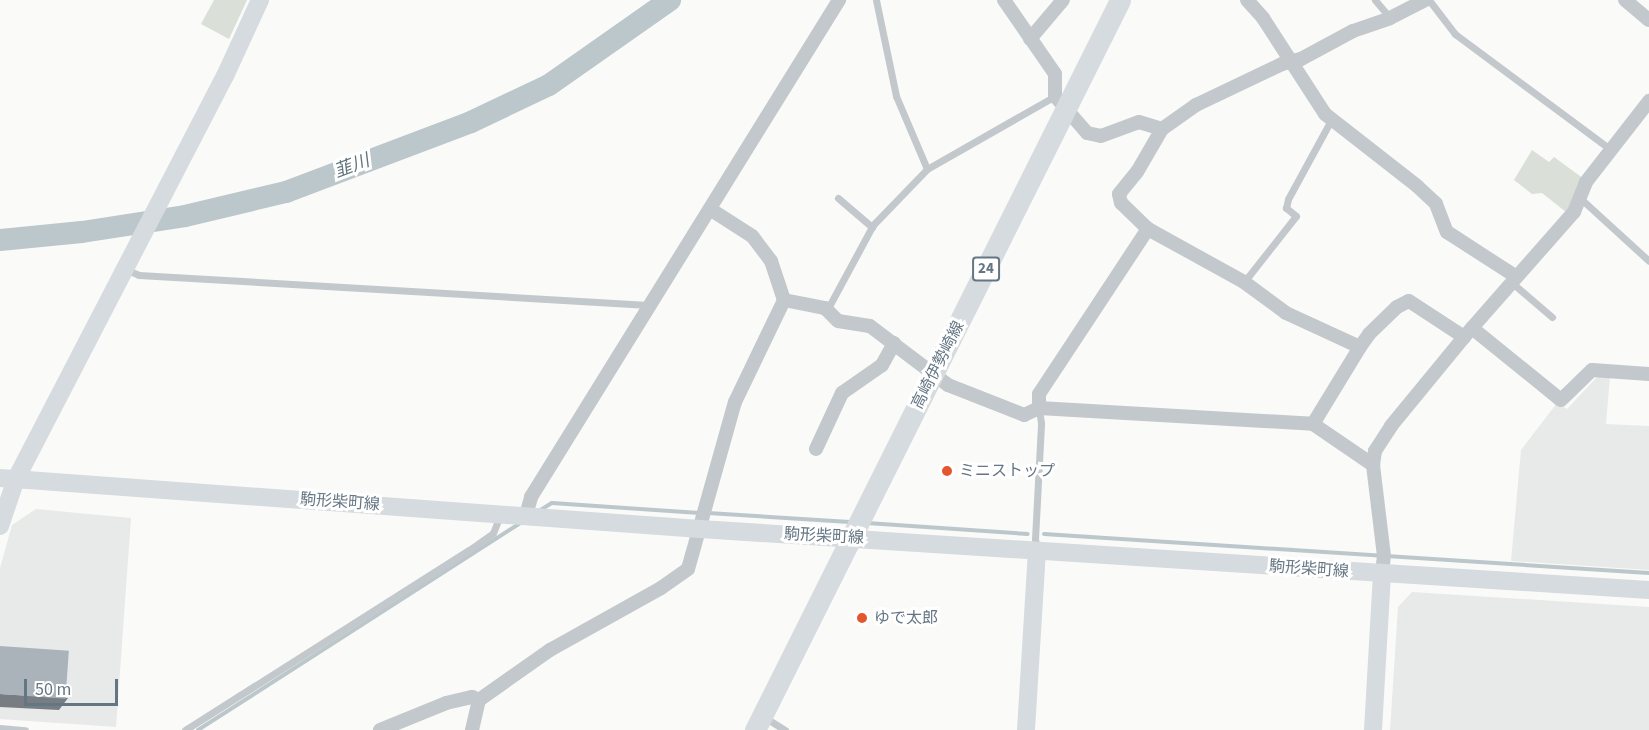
<!DOCTYPE html>
<html>
<head>
<meta charset="utf-8">
<style>
  body { margin:0 }
  #map { position:relative; width:1649px; height:730px; overflow:hidden; background:#fafaf8; font-family:"Source Sans 3","Noto Sans JP",sans-serif }
  div>[style] { position:absolute }
  [style*='--x'] { left:calc(var(--x)*1px); top:calc(var(--y)*1px); width:calc(var(--w)*1px); rotate:calc(var(--a)*1deg) }
  .built>* { inset:0; background:#e8e9e9 }
  .green>* { inset:0; background:#dadfd7 }
  .stream>* { height:4px; margin:-2px; padding:0 2px; transform-origin:2px; border-radius:2px; background:#bbc7cb }
  .river>* { height:22px; margin:-11px; padding:0 11px; transform-origin:11px; border-radius:11px; background:#bbc7cb }
  .lane>* { height:7px; margin:-3.5px; padding:0 3.5px; transform-origin:3.5px; border-radius:3.5px; background:#c3c8cc }
  .street>* { height:14px; margin:-7px; padding:0 7px; transform-origin:7px; border-radius:7px; background:#c3c8cc }
  .secondary>* { height:18px; margin:-9px; padding:0 9px; transform-origin:9px; border-radius:9px; background:#d6dbdf }
  .primary>* { height:21px; margin:-10.5px; padding:0 10.5px; transform-origin:10.5px; border-radius:10.5px; background:#d6dbdf }
  .shaded-wall>* { inset:0; background:#777d82 }
  .building>* { inset:0; background:#aab3b9; transform-origin:0 0 }
  .dots>* { width:16px; height:16px; translate:-50% -50%; box-sizing:border-box; border:3px solid #fff; border-radius:50% }
  span { translate:-50% -50%; white-space:nowrap; text-align:center; line-height:1.15; -webkit-text-stroke:6px #fff; paint-order:stroke }
  .shield-label span { padding:2px 4px; background:#fff; border:2px solid; border-radius:4px; -webkit-text-stroke-width:0 }
  .shield-label { font-size:15px; color:#657683; font-weight:700 }
  .street-label { font-size:16px; color:#657683 }
  .poi-label { font-size:16px; color:#657683 }
  .left { translate:0 -50%; text-align:left }
  .water-label { font-size:18px; color:#60757c; font-style:italic }
  .scale { position:absolute; left:24px; top:679px; width:94px; height:27px; box-sizing:border-box; border:3px solid #657683; border-top:0; padding-left:8px; font-size:18px; line-height:21px; white-space:nowrap; color:#657683; -webkit-text-stroke:4px #fff; paint-order:stroke }
</style>
</head>
<body>
<div id="map">
  <div class="built">
    <div style="clip-path:polygon(1598px 376px,1610px 377px,1606px 424px,1649px 426px,1649px 570px,1511px 561px,1521px 450px,1557px 403px,1567px 409px)"></div>
    <div style="clip-path:polygon(36px 509px,131px 518px,116px 727px,0 719px,0 568px,12px 525px)"></div>
    <div style="clip-path:polygon(1412px 592px,1649px 607px,1649px 730px,1390px 730px,1398px 607px)"></div>
  </div>
  <div class="green">
    <div style="clip-path:polygon(214px 0,247px 0,229px 39px,201px 24px)"></div>
    <div style="clip-path:polygon(1532px 150px,1549px 162px,1554px 157px,1584px 179px,1566px 212px,1542px 193px,1532px 194px,1514px 180px)"></div>
  </div>
  <div class="stream">
    <div style="--x:539;--y:511;--w:15;--a:-32"></div>
    <div style="--x:552;--y:503;--w:148;--a:3.9"></div>
    <div style="--x:708;--y:513;--w:142;--a:3.6"></div>
    <div style="--x:867;--y:523;--w:161;--a:3.9"></div>
    <div style="--x:1044;--y:534;--w:606;--a:3.69"></div>
    <div style="--x:198;--y:730;--w:383;--a:-32.7"></div>
  </div>
  <div class="river">
    <div style="--x:0;--y:240;--w:82;--a:-5.6"></div>
    <div style="--x:82;--y:232;--w:104;--a:-8.8"></div>
    <div style="--x:185;--y:216;--w:104;--a:-13.4"></div>
    <div style="--x:286;--y:192;--w:198;--a:-20.7"></div>
    <div style="--x:471;--y:122;--w:86;--a:-25.4"></div>
    <div style="--x:549;--y:85;--w:148;--a:-35.1"></div>
  </div>
  <div class="lane">
    <div style="--x:876;--y:0;--w:98;--a:78.2"></div>
    <div style="--x:896;--y:96;--w:79;--a:67"></div>
    <div style="--x:1375;--y:0;--w:23;--a:50"></div>
    <div style="--x:1429;--y:0;--w:43;--a:52.6"></div>
    <div style="--x:1455;--y:34;--w:194;--a:36.6"></div>
    <div style="--x:838;--y:198;--w:45;--a:40.5"></div>
    <div style="--x:1580;--y:198;--w:93;--a:42.4"></div>
    <div style="--x:127;--y:270;--w:13;--a:23"></div>
    <div style="--x:139;--y:275;--w:510;--a:3.37"></div>
    <div style="--x:1244;--y:282;--w:84;--a:-51.8"></div>
    <div style="--x:1296;--y:216;--w:13;--a:-141"></div>
    <div style="--x:1286;--y:208;--w:9;--a:-77"></div>
    <div style="--x:1288;--y:199;--w:90;--a:-61.4"></div>
    <div style="--x:1511;--y:282;--w:54;--a:40.5"></div>
    <div style="--x:827;--y:310;--w:97;--a:-61.6"></div>
    <div style="--x:873;--y:225;--w:78;--a:-46"></div>
    <div style="--x:927;--y:169;--w:147;--a:-29.7"></div>
    <div style="--x:1037;--y:549;--w:10;--a:-101"></div>
    <div style="--x:1035;--y:539;--w:116;--a:-87"></div>
    <div style="--x:1041;--y:423;--w:15;--a:-98"></div>
    <div style="--x:764;--y:717;--w:25;--a:32"></div>
    <div style="--x:0;--y:728;--w:25;--a:5"></div>
    <div style="--x:185;--y:730;--w:336;--a:-32.4"></div>
    <div style="--x:469;--y:550;--w:29;--a:-35"></div>
    <div style="--x:493;--y:533;--w:18;--a:-68"></div>
  </div>
  <div class="street">
    <div style="--x:1004;--y:0;--w:90;--a:55.4"></div>
    <div style="--x:1055;--y:74;--w:22;--a:90"></div>
    <div style="--x:1055;--y:96;--w:49;--a:49.1"></div>
    <div style="--x:1087;--y:133;--w:14;--a:12"></div>
    <div style="--x:1101;--y:136;--w:40;--a:-20.2"></div>
    <div style="--x:1139;--y:122;--w:24;--a:17"></div>
    <div style="--x:1247;--y:0;--w:24;--a:48"></div>
    <div style="--x:1263;--y:18;--w:114;--a:57.1"></div>
    <div style="--x:1325;--y:114;--w:117;--a:38"></div>
    <div style="--x:1417;--y:186;--w:26;--a:43"></div>
    <div style="--x:1436;--y:204;--w:30;--a:69"></div>
    <div style="--x:1447;--y:232;--w:81;--a:32.9"></div>
    <div style="--x:1625;--y:0;--w:31;--a:40"></div>
    <div style="--x:1030;--y:39;--w:51;--a:-49.8"></div>
    <div style="--x:1148;--y:229;--w:110;--a:28.9"></div>
    <div style="--x:1244;--y:282;--w:52;--a:36.4"></div>
    <div style="--x:1286;--y:313;--w:81;--a:24.7"></div>
    <div style="--x:1360;--y:347;--w:16;--a:-55"></div>
    <div style="--x:1369;--y:334;--w:39;--a:-44"></div>
    <div style="--x:1397;--y:307;--w:13;--a:-27"></div>
    <div style="--x:1409;--y:301;--w:66;--a:33.2"></div>
    <div style="--x:784;--y:300;--w:42;--a:11"></div>
    <div style="--x:825;--y:308;--w:18;--a:45"></div>
    <div style="--x:838;--y:321;--w:32;--a:9"></div>
    <div style="--x:870;--y:326;--w:98;--a:37.1"></div>
    <div style="--x:948;--y:385;--w:82;--a:21.5"></div>
    <div style="--x:1024;--y:415;--w:17;--a:-25"></div>
    <div style="--x:1039;--y:408;--w:274;--a:3.3"></div>
    <div style="--x:1313;--y:424;--w:73;--a:34.3"></div>
    <div style="--x:1472;--y:328;--w:114;--a:39"></div>
    <div style="--x:1561;--y:400;--w:43;--a:-44.1"></div>
    <div style="--x:1592;--y:370;--w:57;--a:4"></div>
    <div style="--x:1039;--y:408;--w:14;--a:-90"></div>
    <div style="--x:1039;--y:394;--w:198;--a:-56.6"></div>
    <div style="--x:1148;--y:229;--w:37;--a:-136"></div>
    <div style="--x:1121;--y:203;--w:9;--a:-103"></div>
    <div style="--x:1119;--y:194;--w:28;--a:-51"></div>
    <div style="--x:1137;--y:172;--w:50;--a:-59.8"></div>
    <div style="--x:1162;--y:129;--w:42;--a:-35.2"></div>
    <div style="--x:1196;--y:105;--w:95;--a:-25.5"></div>
    <div style="--x:1282;--y:64;--w:20;--a:-15"></div>
    <div style="--x:1301;--y:59;--w:59;--a:-28.3"></div>
    <div style="--x:1353;--y:31;--w:39;--a:-19"></div>
    <div style="--x:1390;--y:18;--w:39;--a:-27"></div>
    <div style="--x:1313;--y:424;--w:90;--a:-58.6"></div>
    <div style="--x:816;--y:449;--w:62;--a:-65.1"></div>
    <div style="--x:842;--y:393;--w:49;--a:-35"></div>
    <div style="--x:882;--y:365;--w:25;--a:-61"></div>
    <div style="--x:526;--y:515;--w:19;--a:-74"></div>
    <div style="--x:531;--y:497;--w:585;--a:-58.21"></div>
    <div style="--x:1382;--y:574;--w:18;--a:-84"></div>
    <div style="--x:1384;--y:556;--w:92;--a:-96.9"></div>
    <div style="--x:1373;--y:465;--w:14;--a:-82"></div>
    <div style="--x:1375;--y:451;--w:30;--a:-57"></div>
    <div style="--x:1391;--y:426;--w:115;--a:-50.6"></div>
    <div style="--x:1464;--y:337;--w:167;--a:-48.7"></div>
    <div style="--x:1574;--y:212;--w:32;--a:-68"></div>
    <div style="--x:1586;--y:182;--w:103;--a:-52.1"></div>
    <div style="--x:380;--y:730;--w:71;--a:-22.2"></div>
    <div style="--x:446;--y:703;--w:27;--a:-13"></div>
    <div style="--x:472;--y:697;--w:8;--a:23"></div>
    <div style="--x:472;--y:730;--w:31;--a:-77"></div>
    <div style="--x:479;--y:700;--w:87;--a:-35.2"></div>
    <div style="--x:550;--y:650;--w:127;--a:-29.2"></div>
    <div style="--x:661;--y:588;--w:33;--a:-35"></div>
    <div style="--x:688;--y:569;--w:173;--a:-74.3"></div>
    <div style="--x:735;--y:402;--w:113;--a:-64.3"></div>
    <div style="--x:784;--y:300;--w:41;--a:-108.4"></div>
    <div style="--x:771;--y:261;--w:31;--a:-127"></div>
    <div style="--x:752;--y:236;--w:50;--a:-147.3"></div>
  </div>
  <div class="secondary">
    <div style="--x:0;--y:478;--w:702;--a:4.17"></div>
    <div style="--x:700;--y:529;--w:951;--a:3.68"></div>
    <div style="--x:0;--y:526;--w:50;--a:-71.2"></div>
    <div style="--x:16;--y:479;--w:454;--a:-62.6"></div>
    <div style="--x:225;--y:76;--w:84;--a:-65.3"></div>
    <div style="--x:1026;--y:730;--w:179;--a:-86.5"></div>
    <div style="--x:1373;--y:730;--w:156;--a:-86.7"></div>
  </div>
  <div class="primary">
    <div style="--x:755;--y:730;--w:816;--a:-63.43"></div>
  </div>
  <div class="shaded-wall">
    <div style="clip-path:polygon(0 694px,68px 698px,59px 710px,0 707px)"></div>
  </div>
  <div class="building">
    <div style="left:0;top:646px;width:69px;height:48px;rotate:4deg"></div>
  </div>
  <div class="dots">
    <div style="left:947px;top:471px;background:#e4572e"></div>
    <div style="left:862px;top:618px;background:#e4572e"></div>
  </div>
  <div class="shield-label">
    <span style="left:986px;top:269px">24</span>
  </div>
  <div class="street-label">
    <span style="left:938px;top:365px;rotate:-63deg">高崎伊勢崎線</span>
    <span style="left:340px;top:502px;rotate:4deg">駒形柴町線</span>
    <span style="left:824px;top:536px;rotate:3deg">駒形柴町線</span>
    <span style="left:1309px;top:569px;rotate:4deg">駒形柴町線</span>
  </div>
  <div class="poi-label">
    <span class="left" style="left:959px;top:471px">ミニストップ</span>
    <span class="left" style="left:874px;top:618px">ゆで太郎</span>
  </div>
  <div class="water-label">
    <span style="left:352px;top:167px;rotate:-21deg">韮川</span>
  </div>
  <div class="scale">50 m</div>
</div>
</body>
</html>
